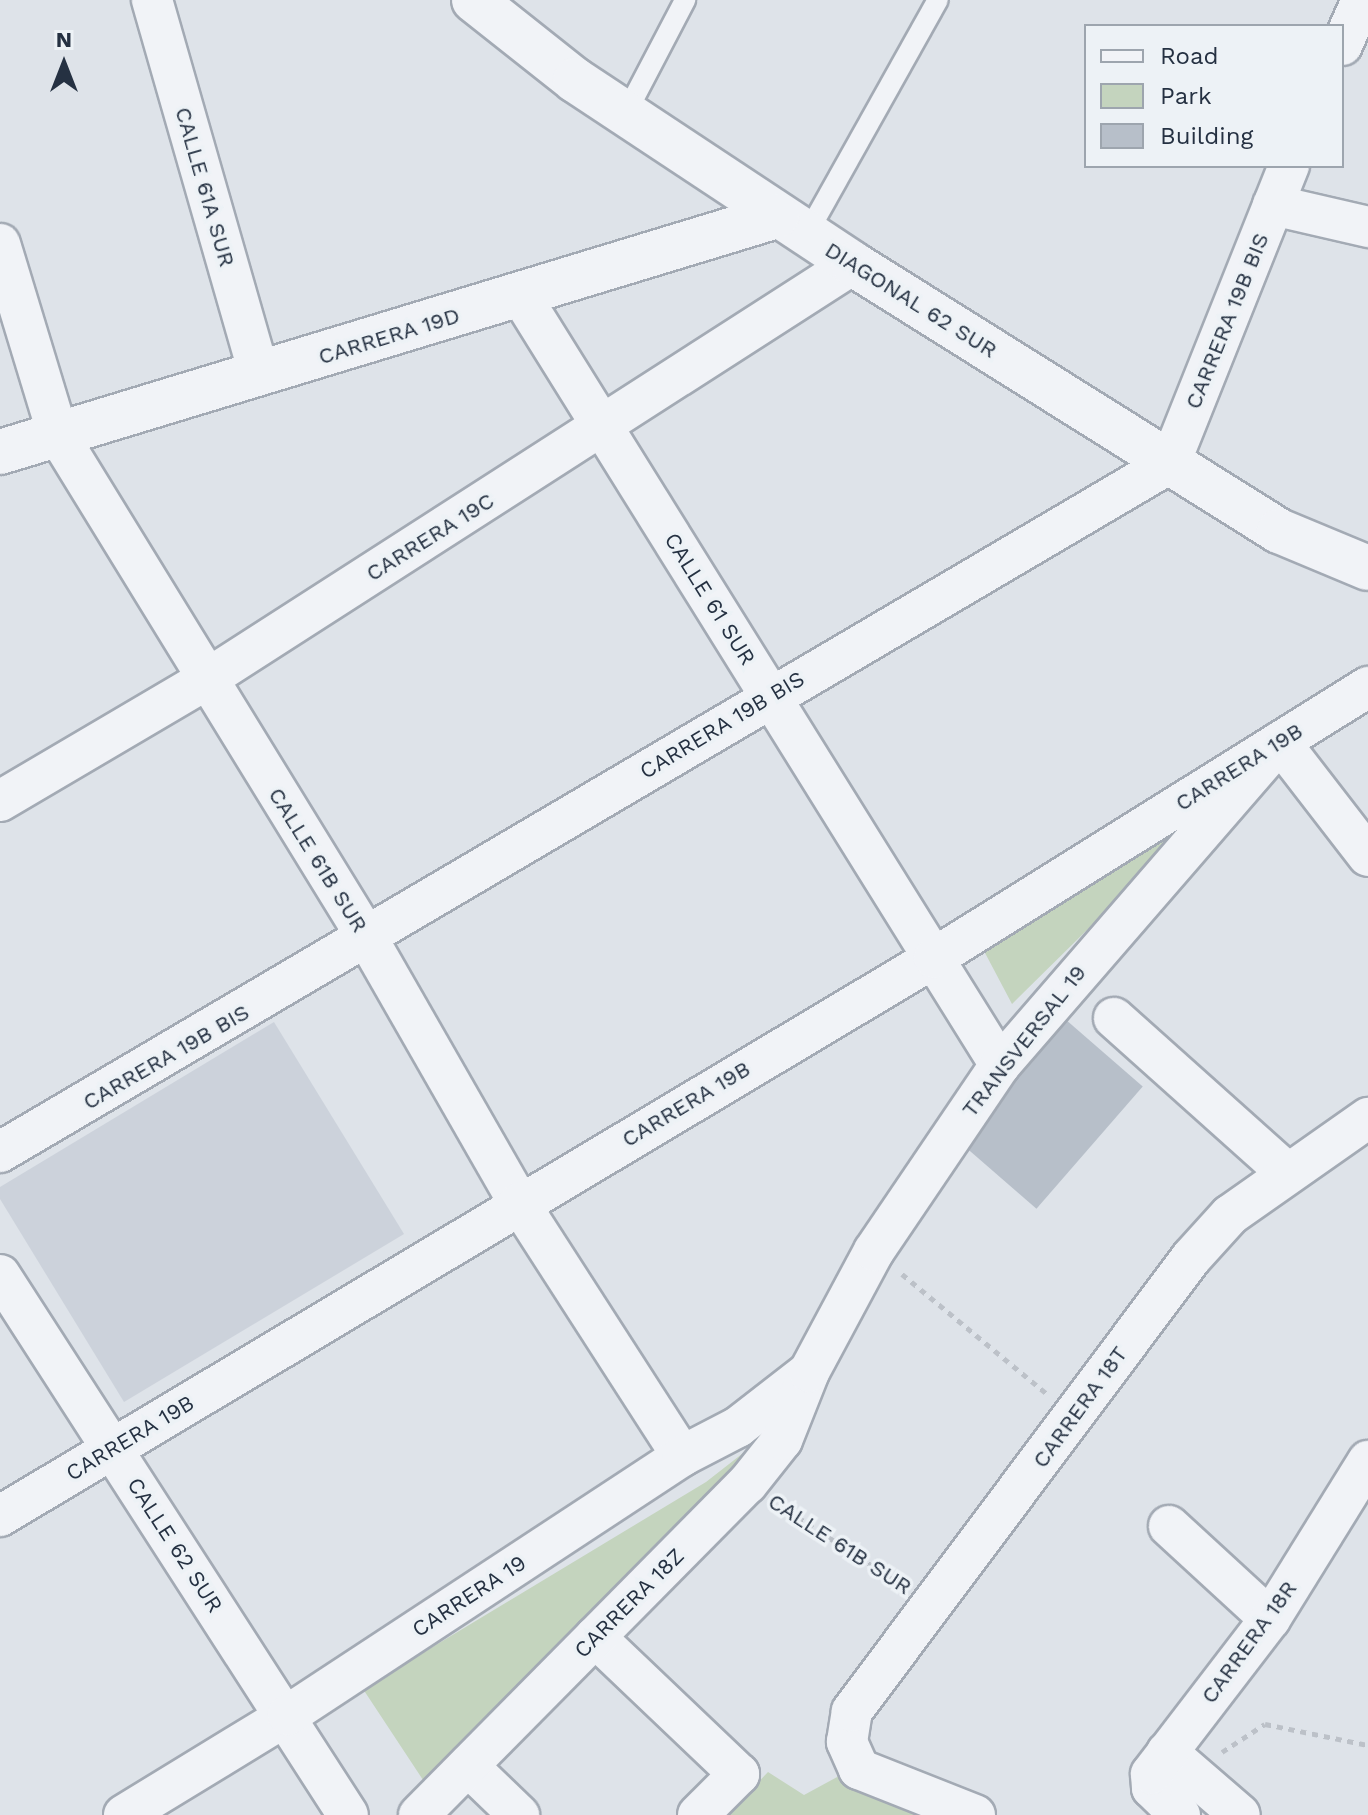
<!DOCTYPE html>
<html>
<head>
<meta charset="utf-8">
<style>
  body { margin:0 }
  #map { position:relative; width:1368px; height:1815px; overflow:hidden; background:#dee3e9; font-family:"Work Sans",sans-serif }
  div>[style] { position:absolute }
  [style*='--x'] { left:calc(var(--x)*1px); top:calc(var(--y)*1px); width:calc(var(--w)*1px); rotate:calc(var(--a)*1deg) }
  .built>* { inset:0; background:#ccd2db }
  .green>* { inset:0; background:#c4d4be }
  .building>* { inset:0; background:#b7bfc9; transform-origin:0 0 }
  .path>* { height:5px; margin-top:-2.5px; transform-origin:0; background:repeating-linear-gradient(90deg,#bcc1c8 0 6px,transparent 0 12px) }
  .roads { filter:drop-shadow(2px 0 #a3aab4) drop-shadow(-2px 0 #a3aab4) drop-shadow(0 2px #a3aab4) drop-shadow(0 -2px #a3aab4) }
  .service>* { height:20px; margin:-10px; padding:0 10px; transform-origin:10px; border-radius:10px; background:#f1f3f7 }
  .minor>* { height:40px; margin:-20px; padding:0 20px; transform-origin:20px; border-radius:20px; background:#f1f3f7 }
  .tertiary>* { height:44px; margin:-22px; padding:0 22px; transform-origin:22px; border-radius:22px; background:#f1f3f7 }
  span { translate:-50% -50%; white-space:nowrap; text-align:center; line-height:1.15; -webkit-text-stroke:7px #edf2f6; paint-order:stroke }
  .street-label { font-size:22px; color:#253142 }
  .legend { position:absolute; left:1084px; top:24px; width:260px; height:144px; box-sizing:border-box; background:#edf2f6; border:2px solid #9da5ae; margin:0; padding:10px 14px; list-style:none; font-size:24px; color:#253142 }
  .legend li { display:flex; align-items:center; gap:16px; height:40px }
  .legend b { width:40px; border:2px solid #9da5ae }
  .north { position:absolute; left:24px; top:24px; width:80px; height:80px; -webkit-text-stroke:6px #edf2f6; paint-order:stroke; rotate:0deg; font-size:22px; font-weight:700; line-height:32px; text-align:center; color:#253142 }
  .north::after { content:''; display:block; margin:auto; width:28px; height:36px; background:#253142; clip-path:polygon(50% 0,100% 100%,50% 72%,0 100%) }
</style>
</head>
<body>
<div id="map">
  <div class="built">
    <div style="clip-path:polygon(274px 1022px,404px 1234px,124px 1402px,0 1199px,0 1187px)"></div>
  </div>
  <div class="green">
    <div style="clip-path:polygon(1222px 799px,1088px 929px,1012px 1004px,984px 951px)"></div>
    <div style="clip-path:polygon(770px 1432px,427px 1786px,363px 1689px,706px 1482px)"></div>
    <div style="clip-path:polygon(768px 1772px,804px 1795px,839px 1776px,945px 1815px,727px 1815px)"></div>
  </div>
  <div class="building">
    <div style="left:1065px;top:1019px;width:103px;height:162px;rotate:41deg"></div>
  </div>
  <div class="path">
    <div style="--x:902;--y:1274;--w:187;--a:39.6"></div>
    <div style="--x:778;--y:1504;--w:146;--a:33.3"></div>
    <div style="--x:1222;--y:1752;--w:51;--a:-33.1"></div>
    <div style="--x:1265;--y:1724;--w:105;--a:11.5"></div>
  </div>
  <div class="roads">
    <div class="service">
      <div style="--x:625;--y:115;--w:130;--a:-62.4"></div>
      <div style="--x:807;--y:234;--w:268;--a:-60.8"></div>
    </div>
    <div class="minor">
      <div style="--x:152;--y:0;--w:389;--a:74"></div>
      <div style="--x:1342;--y:45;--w:49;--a:-66"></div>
      <div style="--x:1273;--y:205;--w:98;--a:13"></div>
      <div style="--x:0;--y:244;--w:200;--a:73.1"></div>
      <div style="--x:58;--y:435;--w:588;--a:58.42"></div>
      <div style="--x:366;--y:936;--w:308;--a:60.2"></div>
      <div style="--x:519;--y:1203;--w:301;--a:57.2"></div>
      <div style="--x:521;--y:296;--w:906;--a:58.08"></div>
      <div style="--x:0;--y:801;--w:240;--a:-30.5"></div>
      <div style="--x:207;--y:679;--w:768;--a:-32.72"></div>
      <div style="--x:1114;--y:1018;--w:231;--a:41.8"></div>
      <div style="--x:0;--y:1152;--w:1358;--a:-30.49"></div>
      <div style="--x:1170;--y:463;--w:320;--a:-68.2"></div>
      <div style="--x:0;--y:1275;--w:642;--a:57.2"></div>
      <div style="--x:0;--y:1516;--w:1088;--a:-30.86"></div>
      <div style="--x:934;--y:958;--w:512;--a:-31.98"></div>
      <div style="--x:1169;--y:1526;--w:137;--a:42.6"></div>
      <div style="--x:595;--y:1637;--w:199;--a:43.6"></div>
      <div style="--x:739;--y:1774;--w:58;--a:135"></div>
      <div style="--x:1167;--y:1752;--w:96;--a:40.8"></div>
      <div style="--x:468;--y:1766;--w:71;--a:43.9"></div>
      <div style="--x:124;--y:1815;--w:192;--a:-31.4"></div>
      <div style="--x:288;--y:1715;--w:472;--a:-33.3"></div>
      <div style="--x:682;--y:1456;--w:63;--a:-27.4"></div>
      <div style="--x:738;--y:1427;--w:86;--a:-37.9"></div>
      <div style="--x:419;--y:1815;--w:466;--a:-45.3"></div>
      <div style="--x:747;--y:1484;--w:56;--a:-51.5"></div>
      <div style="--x:782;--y:1440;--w:73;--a:-68.3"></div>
      <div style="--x:809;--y:1372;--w:137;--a:-61.8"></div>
      <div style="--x:874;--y:1251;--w:225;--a:-55.9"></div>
      <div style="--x:1000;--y:1065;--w:427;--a:-49.1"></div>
      <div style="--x:1280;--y:742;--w:144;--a:52.3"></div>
      <div style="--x:975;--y:1815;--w:125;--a:-158.4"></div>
      <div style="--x:859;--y:1769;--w:30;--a:-114"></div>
      <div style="--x:847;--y:1742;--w:31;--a:-81"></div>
      <div style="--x:852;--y:1711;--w:566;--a:-53.19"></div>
      <div style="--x:1191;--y:1258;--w:58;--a:-47.8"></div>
      <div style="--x:1230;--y:1215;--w:169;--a:-35.1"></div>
      <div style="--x:1180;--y:1815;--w:39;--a:-136"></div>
      <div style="--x:1152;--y:1788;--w:14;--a:-94"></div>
      <div style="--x:1151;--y:1774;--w:195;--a:-52.5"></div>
      <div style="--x:1270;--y:1619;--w:186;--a:-58.2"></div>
    </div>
    <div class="tertiary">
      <div style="--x:474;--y:0;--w:129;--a:38.4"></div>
      <div style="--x:575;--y:80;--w:333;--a:33.5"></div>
      <div style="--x:853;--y:264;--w:503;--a:32.08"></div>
      <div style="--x:1279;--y:531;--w:96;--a:22.6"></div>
      <div style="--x:0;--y:452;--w:812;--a:-16.9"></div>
    </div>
  </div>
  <div class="street-label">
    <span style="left:205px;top:187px;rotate:74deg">CALLE 61A SUR</span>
    <span style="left:911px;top:300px;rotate:32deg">DIAGONAL 62 SUR</span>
    <span style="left:1227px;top:321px;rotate:-68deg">CARRERA 19B BIS</span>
    <span style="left:389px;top:336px;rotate:-17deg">CARRERA 19D</span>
    <span style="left:430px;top:537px;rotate:-32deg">CARRERA 19C</span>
    <span style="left:710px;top:599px;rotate:58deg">CALLE 61 SUR</span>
    <span style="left:722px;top:725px;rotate:-31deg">CARRERA 19B BIS</span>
    <span style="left:1239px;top:767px;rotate:-32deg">CARRERA 19B</span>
    <span style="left:318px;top:860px;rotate:58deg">CALLE 61B SUR</span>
    <span style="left:1024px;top:1041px;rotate:-52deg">TRANSVERSAL 19</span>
    <span style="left:166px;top:1057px;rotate:-30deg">CARRERA 19B BIS</span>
    <span style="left:686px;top:1104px;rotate:-31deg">CARRERA 19B</span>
    <span style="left:1080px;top:1407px;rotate:-54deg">CARRERA 18T</span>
    <span style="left:130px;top:1438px;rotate:-31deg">CARRERA 19B</span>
    <span style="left:840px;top:1544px;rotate:33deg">CALLE 61B SUR</span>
    <span style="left:175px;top:1545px;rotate:57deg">CALLE 62 SUR</span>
    <span style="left:469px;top:1596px;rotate:-33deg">CARRERA 19</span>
    <span style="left:629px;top:1603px;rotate:-45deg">CARRERA 18Z</span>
    <span style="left:1249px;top:1642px;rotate:-54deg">CARRERA 18R</span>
  </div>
  <ul class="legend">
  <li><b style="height:10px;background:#f1f3f7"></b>Road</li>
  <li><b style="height:22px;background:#c4d4be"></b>Park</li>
  <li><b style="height:22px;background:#b7bfc9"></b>Building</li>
  </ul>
  <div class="north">N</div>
</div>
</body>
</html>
